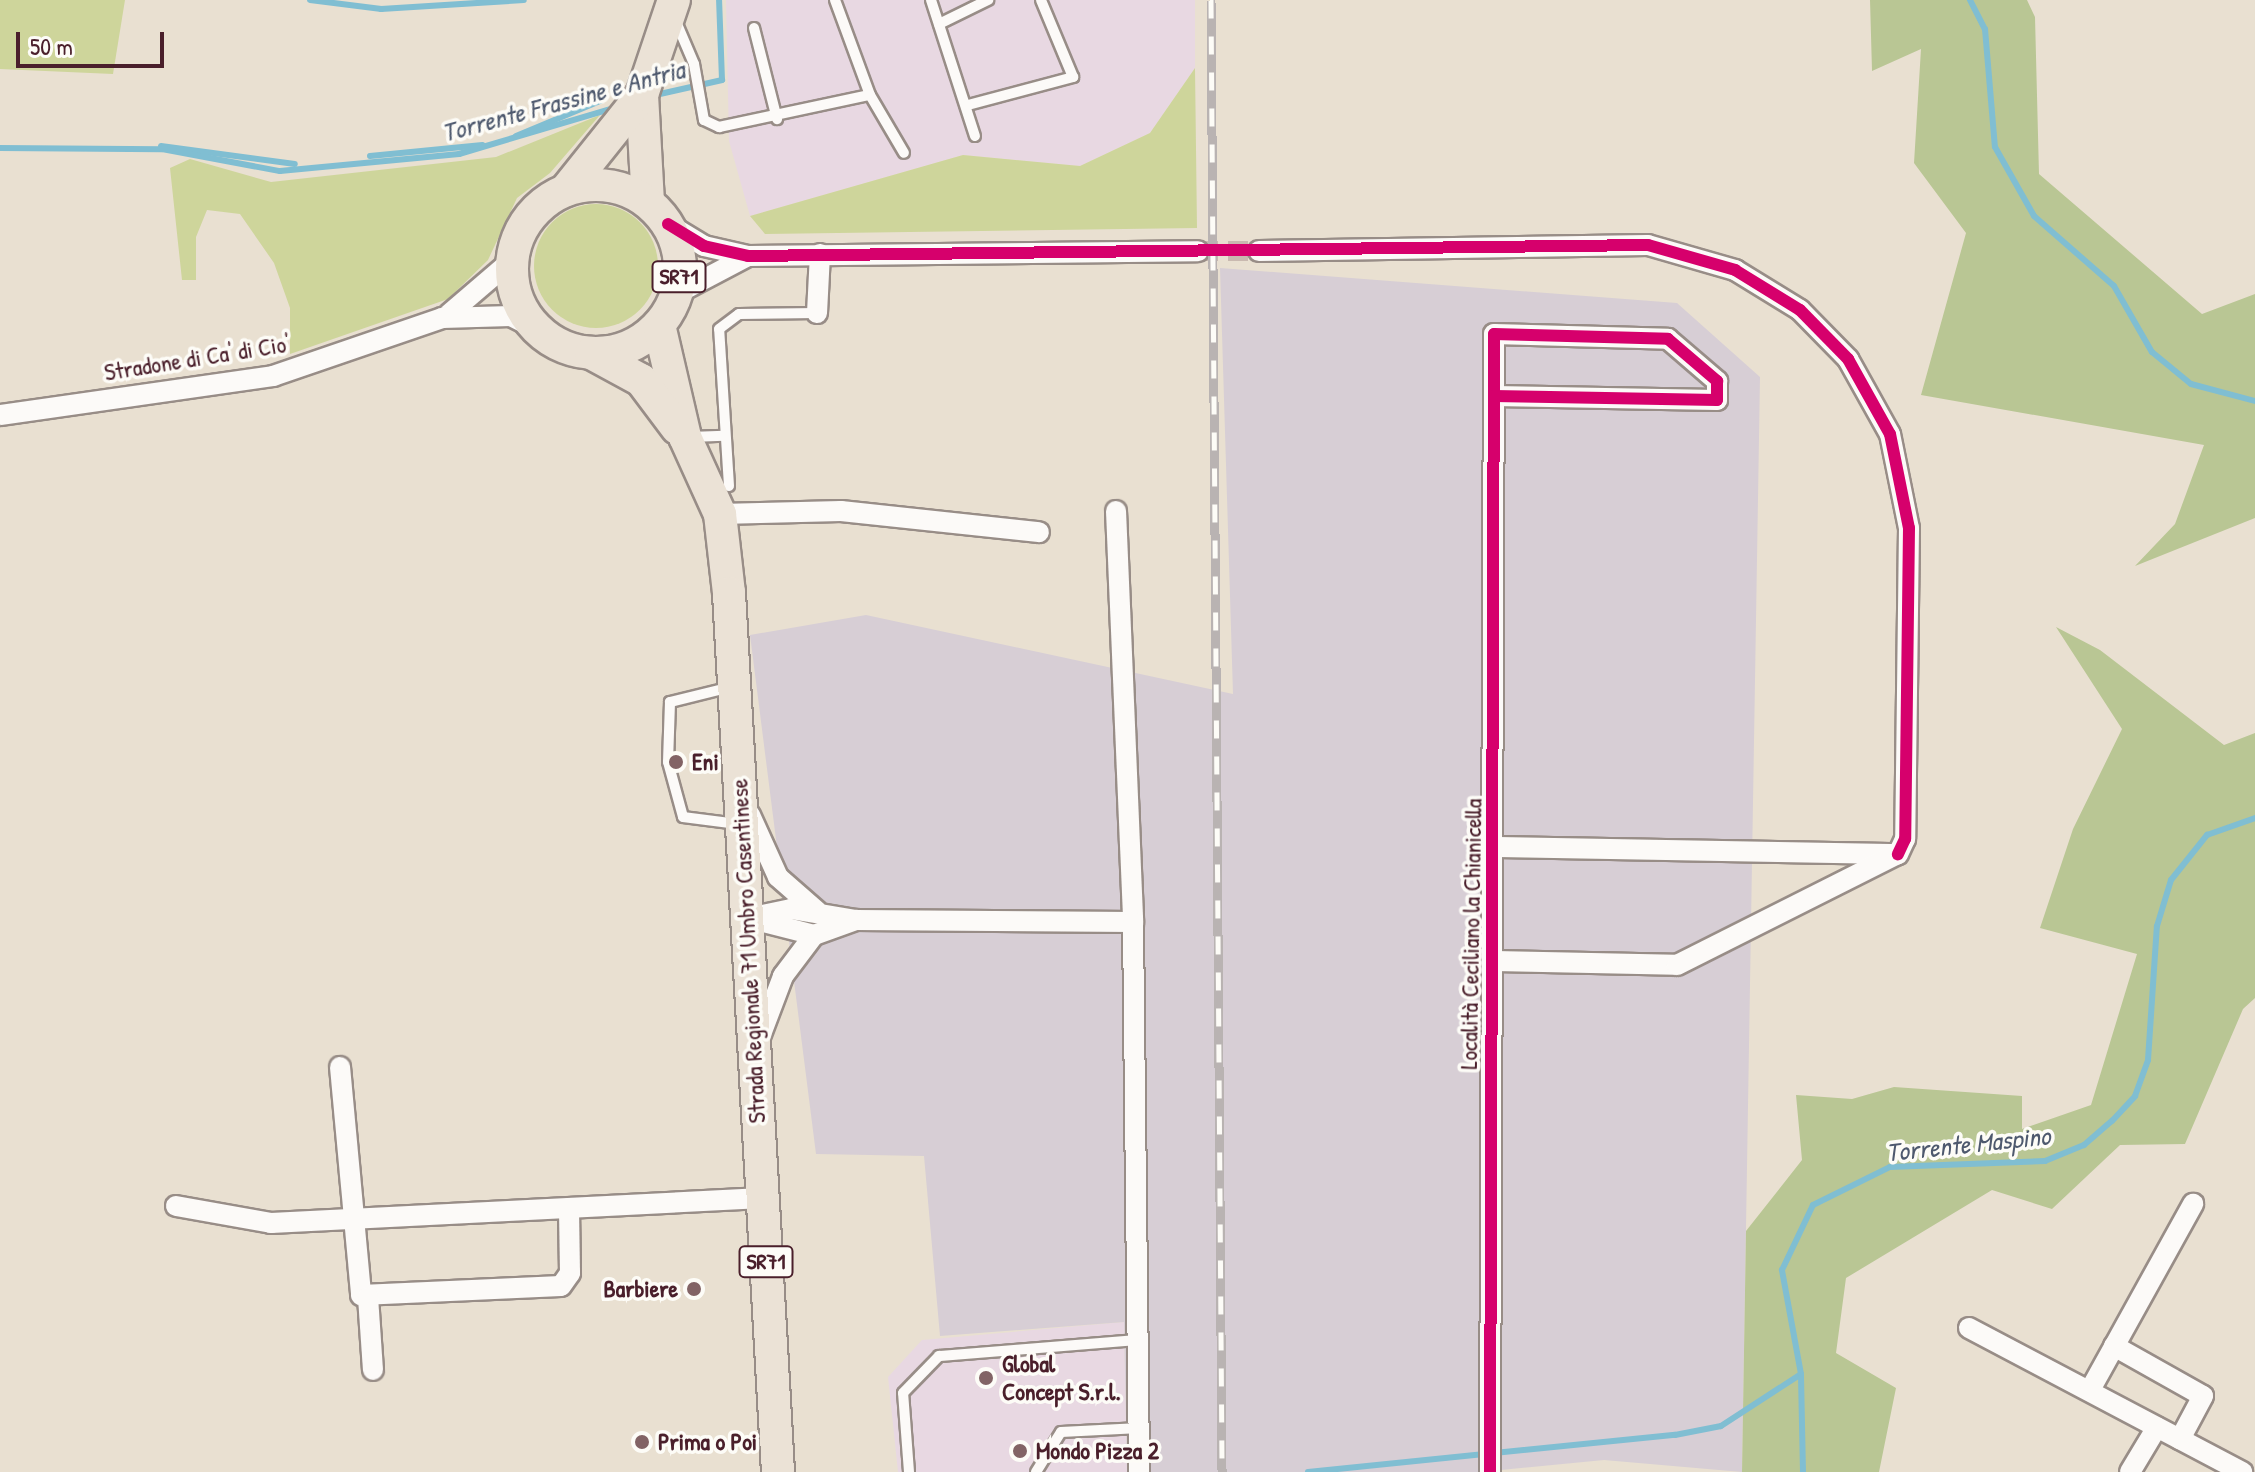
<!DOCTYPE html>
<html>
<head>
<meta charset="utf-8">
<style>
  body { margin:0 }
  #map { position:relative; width:2255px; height:1472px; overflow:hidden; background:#e9e0d1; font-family:"Patrick Hand",sans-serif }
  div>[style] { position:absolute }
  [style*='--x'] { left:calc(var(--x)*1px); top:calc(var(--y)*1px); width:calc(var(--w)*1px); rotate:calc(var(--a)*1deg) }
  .built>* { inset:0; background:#e8d8e2 }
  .industrial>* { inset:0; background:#d7ced5 }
  .green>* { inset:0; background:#ced59b }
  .round { border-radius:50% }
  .forest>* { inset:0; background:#b9c694 }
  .stream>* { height:6px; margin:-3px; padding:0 3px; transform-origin:3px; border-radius:3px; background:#80bed2 }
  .street-tunnel>* { height:20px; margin-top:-10px; transform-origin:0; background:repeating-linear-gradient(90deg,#c9b9b0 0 20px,transparent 0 30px) }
  .roads { filter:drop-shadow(2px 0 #988d87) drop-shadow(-2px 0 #988d87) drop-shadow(0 2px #988d87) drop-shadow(0 -2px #988d87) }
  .lane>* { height:10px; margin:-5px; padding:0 5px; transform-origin:5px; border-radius:5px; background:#fcfaf8 }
  .street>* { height:20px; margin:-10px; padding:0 10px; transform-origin:10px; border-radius:10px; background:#fcfaf8 }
  .primary>* { height:32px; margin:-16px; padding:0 16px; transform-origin:16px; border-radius:16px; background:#ebe2d6 }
  .primary>.ring { margin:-16px; padding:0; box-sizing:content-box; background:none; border:32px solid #ebe2d6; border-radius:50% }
  .rail>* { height:9px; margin-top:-4.5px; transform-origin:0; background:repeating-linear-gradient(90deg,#fdfcf7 0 18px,#b9b3b2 0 36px); box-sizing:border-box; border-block:2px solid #b9b3b2 }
  .cycleway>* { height:12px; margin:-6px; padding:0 6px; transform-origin:6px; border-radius:6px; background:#d6006c }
  .dots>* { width:22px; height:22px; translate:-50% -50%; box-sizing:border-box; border:4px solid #fdfcf7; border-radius:50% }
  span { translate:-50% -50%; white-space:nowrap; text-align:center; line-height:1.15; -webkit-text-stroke:7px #fdfcf7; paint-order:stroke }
  .shield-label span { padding:2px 6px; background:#fdfcf7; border:2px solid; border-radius:6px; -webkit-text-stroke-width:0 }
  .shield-label { font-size:22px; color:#4a1f2b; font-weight:700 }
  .street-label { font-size:24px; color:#4a1f2b }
  .poi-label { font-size:24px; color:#4a1f2b; font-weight:700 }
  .left { translate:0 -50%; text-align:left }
  .right { translate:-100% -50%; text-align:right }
  .water-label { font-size:26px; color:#4e596e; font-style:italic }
  .scale { position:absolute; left:16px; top:32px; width:148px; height:36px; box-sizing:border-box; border:4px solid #4a1f2b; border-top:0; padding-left:10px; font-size:24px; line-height:28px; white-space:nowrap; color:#4a1f2b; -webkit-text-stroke:6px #fdfcf7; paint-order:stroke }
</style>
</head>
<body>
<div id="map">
  <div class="built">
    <div style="clip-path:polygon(726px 0,1195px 0,1195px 68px,1150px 133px,1080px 166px,963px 155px,750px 216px,729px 141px)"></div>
    <div style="clip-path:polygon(1124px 1322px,1127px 1472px,898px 1472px,888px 1377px,922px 1340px)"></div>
  </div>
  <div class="industrial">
    <div style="clip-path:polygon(1220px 268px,1677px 303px,1760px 377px,1742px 1472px,1604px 1460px,1481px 1472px,1127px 1472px,1124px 1322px,940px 1336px,924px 1156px,816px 1154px,750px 635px,866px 615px,1233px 694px)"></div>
  </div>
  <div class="green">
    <div style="clip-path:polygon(0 0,125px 0,113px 74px,0 69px)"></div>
    <div style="clip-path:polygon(1195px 68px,1197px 228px,765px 234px,750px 216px,963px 155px,1080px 166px,1150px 133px)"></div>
    <div style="clip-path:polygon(600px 115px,550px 173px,517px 198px,488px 260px,448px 299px,290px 354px,290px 308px,274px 263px,240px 214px,207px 210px,196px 237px,196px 280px,182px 280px,170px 168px,190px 159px,271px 182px,496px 157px)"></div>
    <div class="round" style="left:534px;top:204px;width:124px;height:124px"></div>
  </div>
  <div class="forest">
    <div style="clip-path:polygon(1870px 0,2027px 0,2035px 17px,2039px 174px,2202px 314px,2255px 294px,2255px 518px,2135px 566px,2175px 524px,2204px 445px,1921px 395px,1966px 233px,1914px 163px,1921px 49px,1872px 71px)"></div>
    <div style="clip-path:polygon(2056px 627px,2100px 650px,2224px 745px,2255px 733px,2255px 998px,2243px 1009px,2185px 1144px,2120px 1145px,2052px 1209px,1992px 1190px,1846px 1278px,1836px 1353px,1896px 1388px,1879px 1472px,1742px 1472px,1746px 1231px,1802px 1160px,1796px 1095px,1852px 1099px,1894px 1087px,2022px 1096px,2022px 1129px,2091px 1105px,2137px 954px,2040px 928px,2073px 829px,2122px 729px)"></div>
  </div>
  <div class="stream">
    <div style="--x:310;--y:0;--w:72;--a:7.2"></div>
    <div style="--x:381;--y:9;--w:143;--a:-3.6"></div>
    <div style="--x:1970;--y:0;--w:33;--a:63"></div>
    <div style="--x:1985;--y:29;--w:118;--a:85.2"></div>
    <div style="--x:1995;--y:147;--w:79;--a:60.5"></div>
    <div style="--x:2034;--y:216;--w:106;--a:41.2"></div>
    <div style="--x:2114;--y:286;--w:76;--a:60.1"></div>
    <div style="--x:2152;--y:352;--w:50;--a:39.4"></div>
    <div style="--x:2191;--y:384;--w:66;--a:14.9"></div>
    <div style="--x:651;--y:96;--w:73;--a:-12.7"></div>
    <div style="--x:722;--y:80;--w:80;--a:-92.1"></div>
    <div style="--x:516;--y:136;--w:91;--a:-22.6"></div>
    <div style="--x:161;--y:146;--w:135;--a:7.7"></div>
    <div style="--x:0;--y:148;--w:162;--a:0.4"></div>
    <div style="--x:162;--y:149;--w:120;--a:10.6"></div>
    <div style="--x:280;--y:171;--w:180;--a:-5.4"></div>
    <div style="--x:459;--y:154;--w:162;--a:-16.5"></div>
    <div style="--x:370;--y:156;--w:113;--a:-5.6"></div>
    <div style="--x:1308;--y:1472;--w:369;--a:-5.8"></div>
    <div style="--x:1675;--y:1435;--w:47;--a:-11.1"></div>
    <div style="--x:1721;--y:1426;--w:95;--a:-33"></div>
    <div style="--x:1803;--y:1472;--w:98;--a:-91.2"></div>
    <div style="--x:1801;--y:1374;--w:106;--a:-100.4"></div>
    <div style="--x:1782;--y:1270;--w:72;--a:-64.5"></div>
    <div style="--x:1813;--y:1205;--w:86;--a:-26.3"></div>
    <div style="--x:1890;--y:1167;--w:155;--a:-2.2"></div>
    <div style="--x:2045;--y:1161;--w:42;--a:-22.3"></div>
    <div style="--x:2084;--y:1145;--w:37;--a:-41"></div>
    <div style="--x:2112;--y:1121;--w:34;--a:-47"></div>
    <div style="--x:2135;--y:1096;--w:38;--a:-70"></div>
    <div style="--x:2148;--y:1060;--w:134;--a:-86.2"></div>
    <div style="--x:2157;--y:926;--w:48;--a:-73.1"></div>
    <div style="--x:2171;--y:880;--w:58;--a:-51.3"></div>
    <div style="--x:2207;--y:835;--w:51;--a:-19.5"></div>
  </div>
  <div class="street-tunnel">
    <div style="--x:1198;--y:251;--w:61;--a:0"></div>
  </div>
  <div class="roads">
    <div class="lane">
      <div style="--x:835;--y:0;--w:101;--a:69.8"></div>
      <div style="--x:870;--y:95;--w:67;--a:59.6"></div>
      <div style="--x:931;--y:0;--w:143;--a:72.1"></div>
      <div style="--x:674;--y:17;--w:51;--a:66.9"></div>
      <div style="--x:694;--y:64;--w:57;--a:79.9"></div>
      <div style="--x:704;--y:120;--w:17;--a:25"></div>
      <div style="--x:719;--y:127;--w:154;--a:-12"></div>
      <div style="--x:939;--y:24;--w:55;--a:-26.1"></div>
      <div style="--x:754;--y:28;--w:94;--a:75.8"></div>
      <div style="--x:968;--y:105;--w:109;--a:-14.9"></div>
      <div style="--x:1073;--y:77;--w:83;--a:-112.6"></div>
      <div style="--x:690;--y:437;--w:34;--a:-2"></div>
      <div style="--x:729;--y:486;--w:157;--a:-93.6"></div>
      <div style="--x:719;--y:329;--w:25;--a:-37"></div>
      <div style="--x:739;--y:314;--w:78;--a:-0.7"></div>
      <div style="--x:731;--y:687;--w:63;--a:166.2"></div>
      <div style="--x:670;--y:702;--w:60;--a:91.9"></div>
      <div style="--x:668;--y:762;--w:57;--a:74.7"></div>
      <div style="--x:683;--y:817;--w:55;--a:7.3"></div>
      <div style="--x:909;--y:1472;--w:79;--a:-94.3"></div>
      <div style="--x:903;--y:1393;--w:52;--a:-45.8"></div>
      <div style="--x:939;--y:1356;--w:200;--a:-4.6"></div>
      <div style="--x:1036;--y:1472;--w:47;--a:-58"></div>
      <div style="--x:1061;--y:1432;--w:79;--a:-2.9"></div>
    </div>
    <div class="street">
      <div style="--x:668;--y:224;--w:42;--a:31.4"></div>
      <div style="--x:704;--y:246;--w:45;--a:12.8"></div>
      <div style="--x:748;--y:256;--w:450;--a:-0.6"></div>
      <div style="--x:1259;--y:251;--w:389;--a:-0.9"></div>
      <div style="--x:1648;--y:245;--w:91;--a:16"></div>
      <div style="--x:1735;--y:270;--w:76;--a:31.6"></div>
      <div style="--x:1800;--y:310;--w:69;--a:45.6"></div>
      <div style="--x:1848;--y:359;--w:86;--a:60.8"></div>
      <div style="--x:1890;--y:434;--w:96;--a:78.6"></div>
      <div style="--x:1909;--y:528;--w:311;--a:90.7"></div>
      <div style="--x:1905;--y:839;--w:17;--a:115"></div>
      <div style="--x:676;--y:294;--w:81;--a:-27.8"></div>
      <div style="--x:817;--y:313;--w:59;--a:-87.1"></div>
      <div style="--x:449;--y:314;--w:83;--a:-40.6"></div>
      <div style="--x:0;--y:415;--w:276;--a:-8.1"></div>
      <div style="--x:273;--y:376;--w:179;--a:-18.9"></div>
      <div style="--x:442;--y:318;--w:69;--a:-1.7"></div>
      <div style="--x:511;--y:316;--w:33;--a:27"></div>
      <div style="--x:1116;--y:511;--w:411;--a:87.6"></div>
      <div style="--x:720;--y:514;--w:121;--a:-1.4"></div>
      <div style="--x:841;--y:511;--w:199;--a:6.1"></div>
      <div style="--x:750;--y:815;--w:68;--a:65.7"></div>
      <div style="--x:778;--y:877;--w:52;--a:41.1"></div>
      <div style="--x:1494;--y:847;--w:400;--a:1"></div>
      <div style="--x:748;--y:918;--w:44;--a:-11.8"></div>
      <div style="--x:791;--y:909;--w:66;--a:9.6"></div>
      <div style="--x:856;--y:920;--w:277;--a:0.4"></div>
      <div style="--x:1133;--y:922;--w:550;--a:89.37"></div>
      <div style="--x:748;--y:918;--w:68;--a:14.4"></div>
      <div style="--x:814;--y:935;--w:45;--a:-19.7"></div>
      <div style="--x:1493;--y:961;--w:184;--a:1.2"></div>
      <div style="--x:1677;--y:965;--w:247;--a:-26.7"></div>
      <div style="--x:760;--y:1037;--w:65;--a:-69.3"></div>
      <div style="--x:783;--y:976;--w:51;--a:-52.9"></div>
      <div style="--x:340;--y:1067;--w:229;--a:84.7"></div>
      <div style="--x:361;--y:1295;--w:200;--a:-2.6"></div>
      <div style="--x:561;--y:1286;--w:16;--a:-55"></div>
      <div style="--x:570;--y:1273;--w:65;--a:-90.9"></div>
      <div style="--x:176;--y:1206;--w:97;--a:10.1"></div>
      <div style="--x:271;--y:1223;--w:492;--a:-2.9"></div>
      <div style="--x:368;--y:1297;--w:73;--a:86.1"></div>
      <div style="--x:1969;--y:1328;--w:309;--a:27.8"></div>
      <div style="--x:2114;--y:1346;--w:102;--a:29.3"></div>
      <div style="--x:2203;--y:1396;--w:49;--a:118.1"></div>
      <div style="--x:2090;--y:1390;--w:213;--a:-61"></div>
      <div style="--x:1490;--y:1472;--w:1138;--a:-89.8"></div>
      <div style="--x:1494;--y:334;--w:174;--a:1.6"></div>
      <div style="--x:1668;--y:339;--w:65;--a:40.6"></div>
      <div style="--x:1717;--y:381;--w:19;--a:90"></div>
      <div style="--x:1717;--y:400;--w:223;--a:-179"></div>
      <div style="--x:2130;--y:1472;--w:52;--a:-59"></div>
    </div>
    <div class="primary">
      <div style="--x:642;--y:95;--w:107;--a:86.8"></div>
      <div class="ring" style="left:512px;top:185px;width:136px;height:136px"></div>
      <div style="--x:566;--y:190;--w:122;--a:-51.3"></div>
      <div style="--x:642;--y:95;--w:100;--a:-71.4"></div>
      <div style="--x:659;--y:325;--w:115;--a:76.9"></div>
      <div style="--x:685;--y:437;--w:85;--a:65.6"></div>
      <div style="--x:720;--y:514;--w:80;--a:83.5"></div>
      <div style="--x:729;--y:593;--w:880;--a:86.81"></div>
      <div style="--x:591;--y:353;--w:57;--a:28.4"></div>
      <div style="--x:641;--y:380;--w:60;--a:53.1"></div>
    </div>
  </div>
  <div class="rail">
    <div style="--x:1211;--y:0;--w:1472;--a:89.57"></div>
  </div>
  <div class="cycleway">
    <div style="--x:668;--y:224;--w:42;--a:31.4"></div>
    <div style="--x:704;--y:246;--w:45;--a:12.8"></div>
    <div style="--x:748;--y:256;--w:900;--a:-0.7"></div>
    <div style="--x:1648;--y:245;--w:91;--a:16"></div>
    <div style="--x:1735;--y:270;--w:76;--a:31.6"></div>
    <div style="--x:1800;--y:310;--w:69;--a:45.6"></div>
    <div style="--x:1848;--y:359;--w:86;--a:60.8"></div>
    <div style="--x:1890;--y:434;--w:96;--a:78.6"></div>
    <div style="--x:1909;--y:528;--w:311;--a:90.7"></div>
    <div style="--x:1905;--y:839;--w:17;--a:115"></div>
    <div style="--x:1490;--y:1472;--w:1138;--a:-89.8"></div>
    <div style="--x:1494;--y:334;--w:174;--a:1.6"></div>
    <div style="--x:1668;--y:339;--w:65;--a:40.6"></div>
    <div style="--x:1717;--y:381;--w:19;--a:90"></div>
    <div style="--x:1717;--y:400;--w:223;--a:-179"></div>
  </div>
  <div class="dots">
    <div style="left:676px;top:762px;background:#826365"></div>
    <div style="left:694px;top:1289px;background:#826365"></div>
    <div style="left:986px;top:1378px;background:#826365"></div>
    <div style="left:642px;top:1442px;background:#826365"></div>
    <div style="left:1020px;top:1451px;background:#826365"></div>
  </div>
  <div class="shield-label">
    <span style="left:679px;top:277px">SR71</span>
    <span style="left:766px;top:1262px">SR71</span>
  </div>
  <div class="street-label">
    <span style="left:197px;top:358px;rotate:-9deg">Stradone di Ca' di Cio'</span>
    <span style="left:1471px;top:934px;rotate:-89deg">Località Ceciliano la Chianicella</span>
    <span style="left:748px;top:951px;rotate:-93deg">Strada Regionale 71 Umbro Casentinese</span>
  </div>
  <div class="poi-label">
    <span class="left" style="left:692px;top:762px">Eni</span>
    <span class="right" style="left:678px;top:1289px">Barbiere</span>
    <span class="left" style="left:1002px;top:1378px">Global<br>Concept S.r.l.</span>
    <span class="left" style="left:658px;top:1442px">Prima o Poi</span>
    <span class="left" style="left:1036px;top:1451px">Mondo Pizza 2</span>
  </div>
  <div class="water-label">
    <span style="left:563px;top:101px;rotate:-15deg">Torrente Frassine e Antria</span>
    <span style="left:1968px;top:1144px;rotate:-6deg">Torrente Maspino</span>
  </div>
  <div class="scale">50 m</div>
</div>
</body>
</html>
